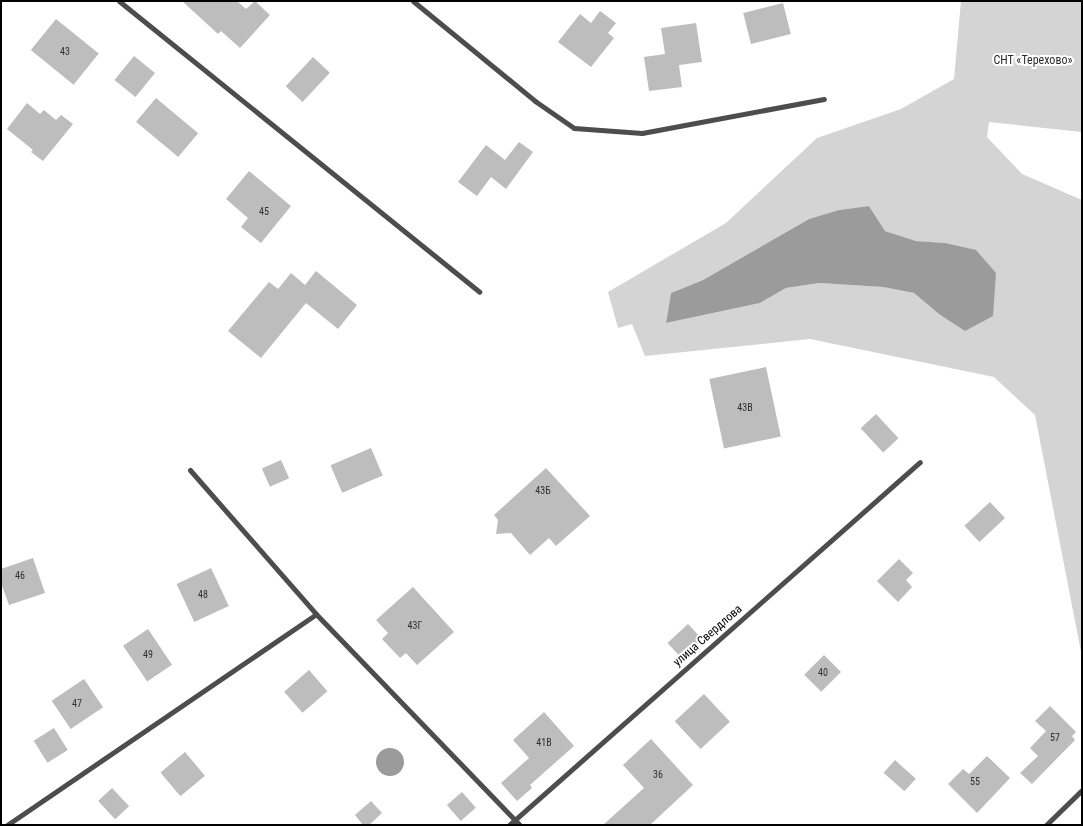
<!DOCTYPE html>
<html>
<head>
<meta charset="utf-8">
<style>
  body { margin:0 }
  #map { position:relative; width:1083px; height:826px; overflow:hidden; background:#fff; font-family:"Roboto Condensed",sans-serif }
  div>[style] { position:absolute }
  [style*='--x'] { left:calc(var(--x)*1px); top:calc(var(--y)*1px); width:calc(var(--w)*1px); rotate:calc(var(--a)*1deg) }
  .green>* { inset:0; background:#d4d4d4 }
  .water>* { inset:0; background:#9b9b9b }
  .round { border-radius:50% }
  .building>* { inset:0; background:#bdbdbd; transform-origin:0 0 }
  .minor>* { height:5px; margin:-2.5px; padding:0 2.5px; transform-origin:2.5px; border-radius:2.5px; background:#4d4d4d }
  span { translate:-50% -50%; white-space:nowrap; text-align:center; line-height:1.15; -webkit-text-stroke:4px #fff; paint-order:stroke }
  .number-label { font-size:10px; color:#2f2f2f }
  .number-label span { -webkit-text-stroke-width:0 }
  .park-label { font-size:12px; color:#2b2b2b }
  .street-label { font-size:12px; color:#000 }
  .frame { position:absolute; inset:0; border:2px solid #000; pointer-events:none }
</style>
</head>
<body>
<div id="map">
  <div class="green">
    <div style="clip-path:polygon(evenodd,961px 1px,1082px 1px,1082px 132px,989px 122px,987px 137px,1022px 174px,1082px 200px,1082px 657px,1035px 415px,994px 377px,810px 339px,645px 356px,632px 324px,618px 328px,608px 292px,726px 223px,817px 138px,901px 109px,954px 79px,961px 1px,869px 206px,885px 231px,916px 241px,945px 243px,939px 314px,914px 293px,883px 287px,819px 283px,786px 288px,760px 303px,666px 323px,671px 293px,703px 280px,809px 219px,839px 210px,869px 206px)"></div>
  </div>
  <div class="water">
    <div style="clip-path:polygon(869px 206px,885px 231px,916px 241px,945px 243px,976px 250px,996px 273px,993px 316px,965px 331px,939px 314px,914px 293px,883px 287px,819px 283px,786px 288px,760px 303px,666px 323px,671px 293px,703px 280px,809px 219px,839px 210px)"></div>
    <div class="round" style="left:376px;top:748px;width:28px;height:28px"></div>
  </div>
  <div class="building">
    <div style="clip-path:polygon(182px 1px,237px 1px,246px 9px,255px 1px,270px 15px,240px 48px,221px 31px,218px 34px)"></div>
    <div style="left:783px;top:3px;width:32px;height:41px;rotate:76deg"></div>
    <div style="clip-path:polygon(600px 11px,616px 23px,608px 33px,614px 38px,591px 67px,558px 42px,580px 14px,591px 23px)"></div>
    <div style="left:56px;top:19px;width:55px;height:40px;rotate:39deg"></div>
    <div style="clip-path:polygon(696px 23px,702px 62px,679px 65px,682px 87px,649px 91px,644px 57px,665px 54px,661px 28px)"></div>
    <div style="left:134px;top:56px;width:27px;height:31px;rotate:39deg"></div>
    <div style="left:313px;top:57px;width:23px;height:40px;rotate:43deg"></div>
    <div style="left:156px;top:98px;width:55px;height:31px;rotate:40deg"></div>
    <div style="clip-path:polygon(27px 103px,40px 114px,44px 110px,56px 120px,61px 115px,73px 124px,43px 161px,31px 152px,33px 150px,7px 129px)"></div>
    <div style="clip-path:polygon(519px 142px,533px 152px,506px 189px,491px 177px,477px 196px,458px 182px,486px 145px,505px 160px)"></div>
    <div style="clip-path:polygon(249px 171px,291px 206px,261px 243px,241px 227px,248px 218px,226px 199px)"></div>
    <div style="clip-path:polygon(316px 271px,357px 305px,338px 329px,306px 303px,261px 358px,228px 331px,269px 282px,278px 289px,291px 273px,305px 285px)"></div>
    <div style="left:766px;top:367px;width:71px;height:58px;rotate:78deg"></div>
    <div style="left:876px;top:414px;width:33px;height:21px;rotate:47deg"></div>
    <div style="left:371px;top:448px;width:30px;height:44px;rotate:67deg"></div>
    <div style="left:281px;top:460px;width:20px;height:21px;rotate:66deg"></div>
    <div style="clip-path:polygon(546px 468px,590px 516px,556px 546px,549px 538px,530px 555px,511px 533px,496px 534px,498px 520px,494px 515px)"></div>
    <div style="left:990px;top:502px;width:22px;height:35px;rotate:47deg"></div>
    <div style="clip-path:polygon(33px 558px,45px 593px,9px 605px,1px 583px,1px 569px)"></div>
    <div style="clip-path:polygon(899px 559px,913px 573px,906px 580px,912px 587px,898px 602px,877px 581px)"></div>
    <div style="left:211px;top:568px;width:42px;height:38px;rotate:65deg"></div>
    <div style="clip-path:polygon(413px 587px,454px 632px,417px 665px,406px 653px,400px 658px,382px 639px,388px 633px,376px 620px)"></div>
    <div style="left:688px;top:624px;width:22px;height:28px;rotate:47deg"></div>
    <div style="left:148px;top:629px;width:43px;height:30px;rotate:56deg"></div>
    <div style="left:824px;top:655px;width:24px;height:28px;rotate:45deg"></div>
    <div style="left:309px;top:670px;width:28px;height:33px;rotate:49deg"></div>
    <div style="left:84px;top:679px;width:34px;height:39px;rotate:56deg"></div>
    <div style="left:704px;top:694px;width:38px;height:40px;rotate:47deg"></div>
    <div style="clip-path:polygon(1050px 706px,1076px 732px,1072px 736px,1075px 740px,1032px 784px,1020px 773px,1038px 756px,1030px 748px,1046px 731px,1035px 721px)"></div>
    <div style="clip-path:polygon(544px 712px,574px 746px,530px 785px,532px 788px,517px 801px,501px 783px,529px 758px,513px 740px)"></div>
    <div style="left:54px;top:728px;width:26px;height:24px;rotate:58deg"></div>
    <div style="clip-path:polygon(651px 739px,693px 785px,650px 825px,603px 825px,644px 788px,623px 765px)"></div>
    <div style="left:185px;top:752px;width:31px;height:32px;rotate:50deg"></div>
    <div style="clip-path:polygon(987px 756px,1010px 778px,977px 813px,948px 784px,963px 769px,969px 774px)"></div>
    <div style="left:895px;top:760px;width:28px;height:17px;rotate:42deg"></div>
    <div style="left:112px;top:788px;width:25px;height:19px;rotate:47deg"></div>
    <div style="left:462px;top:792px;width:21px;height:20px;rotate:49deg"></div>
    <div style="clip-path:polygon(371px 801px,382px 813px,369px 825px,363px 825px,355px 815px)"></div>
  </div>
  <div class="minor">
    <div style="--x:119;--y:1;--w:463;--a:38.9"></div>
    <div style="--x:413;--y:1;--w:158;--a:39.3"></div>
    <div style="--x:535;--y:101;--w:47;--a:34.7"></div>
    <div style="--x:574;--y:128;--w:68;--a:4.2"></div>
    <div style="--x:642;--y:133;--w:185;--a:-10.6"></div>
    <div style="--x:190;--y:470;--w:191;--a:48.8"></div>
    <div style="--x:316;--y:614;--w:293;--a:46"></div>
    <div style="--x:7;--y:825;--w:374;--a:-34.3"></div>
    <div style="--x:509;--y:825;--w:548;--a:-41.45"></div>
    <div style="--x:1046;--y:825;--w:50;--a:-44.2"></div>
  </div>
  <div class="number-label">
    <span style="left:65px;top:52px">43</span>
    <span style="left:264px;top:212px">45</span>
    <span style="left:745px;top:408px">43В</span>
    <span style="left:543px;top:491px">43Б</span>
    <span style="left:20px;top:576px">46</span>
    <span style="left:203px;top:595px">48</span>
    <span style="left:415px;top:626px">43Г</span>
    <span style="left:148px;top:655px">49</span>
    <span style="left:823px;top:673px">40</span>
    <span style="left:77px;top:704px">47</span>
    <span style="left:1055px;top:738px">57</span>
    <span style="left:544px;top:743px">41В</span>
    <span style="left:658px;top:775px">36</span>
    <span style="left:975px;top:782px">55</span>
  </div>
  <div class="park-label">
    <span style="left:1033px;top:61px">СНТ «Терехово»</span>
  </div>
  <div class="street-label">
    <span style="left:708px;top:636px;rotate:-41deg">улица Свердлова</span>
  </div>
  <div class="frame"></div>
</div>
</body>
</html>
